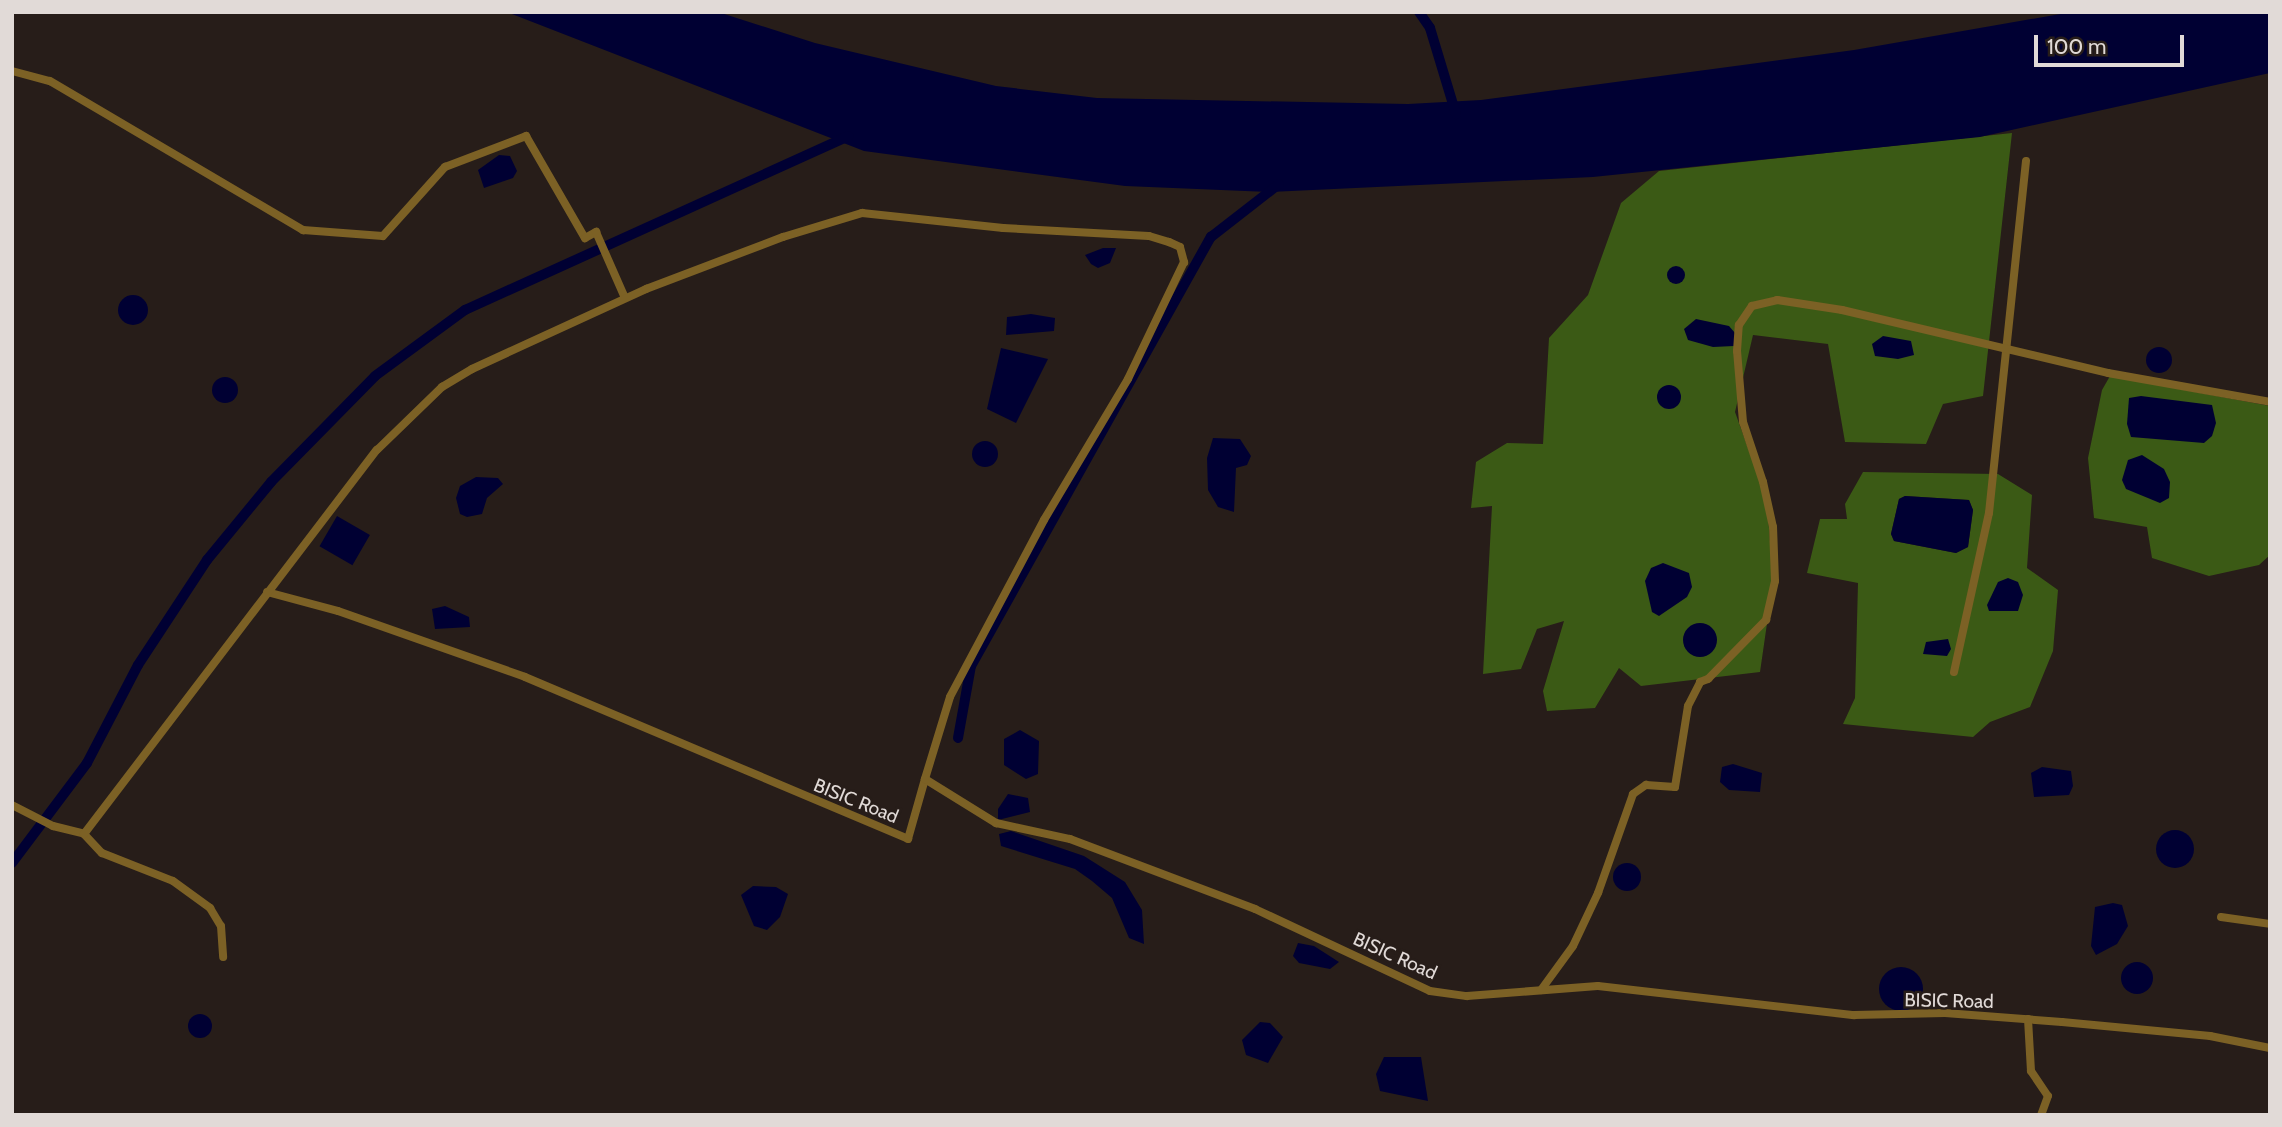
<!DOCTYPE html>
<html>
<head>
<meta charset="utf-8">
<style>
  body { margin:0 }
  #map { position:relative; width:2282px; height:1127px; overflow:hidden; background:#271d19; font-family:Cabin,sans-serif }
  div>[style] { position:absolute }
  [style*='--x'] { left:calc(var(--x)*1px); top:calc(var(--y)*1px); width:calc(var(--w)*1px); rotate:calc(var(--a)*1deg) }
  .forest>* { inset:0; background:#3b5a15 }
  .water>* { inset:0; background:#003; transform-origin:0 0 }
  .round { border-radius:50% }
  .canal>* { height:10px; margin:-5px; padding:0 5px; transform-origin:5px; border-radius:5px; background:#003 }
  .street>* { height:8px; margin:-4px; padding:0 4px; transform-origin:4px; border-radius:4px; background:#7c6125 }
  span { translate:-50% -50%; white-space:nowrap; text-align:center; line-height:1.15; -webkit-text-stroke:5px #271d19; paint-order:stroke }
  .street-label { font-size:19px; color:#e1dad7 }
  .frame { position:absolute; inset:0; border:14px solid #e1dad7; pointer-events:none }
  .scale { position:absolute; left:2034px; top:35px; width:150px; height:32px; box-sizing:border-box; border:4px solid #e1dad7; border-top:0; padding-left:9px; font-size:21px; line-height:24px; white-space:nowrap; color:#e1dad7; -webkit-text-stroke:5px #271d19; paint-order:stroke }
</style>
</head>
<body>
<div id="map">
  <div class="forest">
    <div style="clip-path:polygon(2012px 133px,1983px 396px,1943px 404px,1926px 444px,1845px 442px,1828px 344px,1753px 335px,1735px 412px,1767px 501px,1773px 582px,1760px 672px,1641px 686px,1619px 668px,1595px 708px,1547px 711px,1543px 691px,1564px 621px,1537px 629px,1521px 669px,1483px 674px,1492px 506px,1471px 508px,1476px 462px,1507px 443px,1543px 444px,1549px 338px,1588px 295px,1621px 203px,1659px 171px)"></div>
    <div style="clip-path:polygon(2110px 376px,2270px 406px,2270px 555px,2259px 565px,2209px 576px,2152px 558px,2147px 527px,2094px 518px,2088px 458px,2102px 390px)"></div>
    <div style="clip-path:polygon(evenodd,1863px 472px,1998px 474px,2032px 495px,2027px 568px,2058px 590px,2053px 651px,2030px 707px,1990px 722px,1973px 737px,1843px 724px,1855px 698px,1858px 583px,1807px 573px,1820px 519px,1847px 519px,1845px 504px,1863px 472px,1905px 496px,1969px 500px,1973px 510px,1968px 547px,1956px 553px,1894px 541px,1891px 534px,1899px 499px,1905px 496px)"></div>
  </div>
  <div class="water">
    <div style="clip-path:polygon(507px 12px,718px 12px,815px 43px,996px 86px,1097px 98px,1408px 104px,1481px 100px,1854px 50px,2072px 12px,2270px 12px,2270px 73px,1980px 137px,1593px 177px,1269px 192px,1125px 186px,864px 151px)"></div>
    <div style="clip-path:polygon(499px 155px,510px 156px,517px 171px,513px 178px,484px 188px,478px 170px)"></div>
    <div style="clip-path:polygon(1103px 248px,1116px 248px,1110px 263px,1098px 268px,1091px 264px,1085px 255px)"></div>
    <div class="round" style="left:1667px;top:266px;width:18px;height:18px"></div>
    <div class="round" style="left:118px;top:295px;width:30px;height:30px"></div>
    <div style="clip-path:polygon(1031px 314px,1055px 318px,1054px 331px,1006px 335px,1007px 317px)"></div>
    <div style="clip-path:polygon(1696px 319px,1729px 326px,1735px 333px,1734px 346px,1713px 347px,1688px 340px,1684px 329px)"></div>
    <div style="clip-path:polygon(1883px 336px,1911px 341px,1914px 355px,1898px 359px,1875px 356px,1872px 344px)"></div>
    <div class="round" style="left:2146px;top:347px;width:26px;height:26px"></div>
    <div style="clip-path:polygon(1001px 348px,1048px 359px,1016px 423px,987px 409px)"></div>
    <div class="round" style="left:212px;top:377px;width:26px;height:26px"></div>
    <div class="round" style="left:1657px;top:385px;width:24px;height:24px"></div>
    <div style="clip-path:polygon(2141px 396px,2212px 405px,2216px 423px,2212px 436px,2204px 443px,2131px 437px,2127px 424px,2129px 398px)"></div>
    <div style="clip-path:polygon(1213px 438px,1240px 439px,1251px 456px,1247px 465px,1236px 468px,1234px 512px,1218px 507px,1208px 490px,1207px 458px)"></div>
    <div class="round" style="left:972px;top:441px;width:26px;height:26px"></div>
    <div style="clip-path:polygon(2142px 455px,2164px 469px,2170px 482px,2169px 498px,2160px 503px,2126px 489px,2122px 480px,2128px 460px)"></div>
    <div style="clip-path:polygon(476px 477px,498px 478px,503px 484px,487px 498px,482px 514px,467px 517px,460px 514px,456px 498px,460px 486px)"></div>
    <div style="clip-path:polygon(1905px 496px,1969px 500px,1973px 510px,1968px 547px,1956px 553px,1894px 541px,1891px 534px,1899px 499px)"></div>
    <div style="left:337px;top:516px;width:38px;height:35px;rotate:30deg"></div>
    <div style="clip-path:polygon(1663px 563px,1689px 573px,1692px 587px,1687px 597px,1659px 616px,1652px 612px,1645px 581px,1651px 568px)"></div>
    <div style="clip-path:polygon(2008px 578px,2018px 582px,2023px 595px,2018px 611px,1989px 611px,1987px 605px,1998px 582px)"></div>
    <div style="clip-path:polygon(445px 606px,469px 617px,470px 627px,435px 629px,432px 609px)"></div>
    <div class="round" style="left:1683px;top:623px;width:34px;height:34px"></div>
    <div style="clip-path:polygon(1948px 639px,1951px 649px,1947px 656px,1923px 654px,1926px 642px)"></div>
    <div style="clip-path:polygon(1020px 730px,1039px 741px,1038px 774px,1026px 779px,1004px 765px,1004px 739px)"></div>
    <div style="clip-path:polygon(1733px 764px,1762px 773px,1760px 792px,1729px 790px,1720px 782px,1722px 767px)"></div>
    <div style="clip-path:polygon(2042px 767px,2071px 771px,2073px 786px,2069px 795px,2034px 797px,2031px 773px)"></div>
    <div style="clip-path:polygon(1008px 794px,1028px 798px,1030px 812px,998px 820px,998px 809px)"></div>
    <div class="round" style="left:2156px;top:830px;width:38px;height:38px"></div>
    <div style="clip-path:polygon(1011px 831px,1084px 856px,1125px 882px,1142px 910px,1144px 944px,1129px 938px,1112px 898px,1092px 881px,1075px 869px,1001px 846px,999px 834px)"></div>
    <div class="round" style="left:1613px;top:863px;width:28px;height:28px"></div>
    <div style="clip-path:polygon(753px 886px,776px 887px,788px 894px,780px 917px,767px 930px,754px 926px,741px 895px)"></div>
    <div style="clip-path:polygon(2113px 903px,2122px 905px,2128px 926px,2117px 944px,2096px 955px,2091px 946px,2095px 907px)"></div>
    <div style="clip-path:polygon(1298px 943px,1314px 946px,1339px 962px,1330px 969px,1299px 963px,1293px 956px)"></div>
    <div class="round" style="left:2121px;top:962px;width:32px;height:32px"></div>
    <div class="round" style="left:1879px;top:967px;width:44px;height:44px"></div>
    <div class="round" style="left:188px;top:1014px;width:24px;height:24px"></div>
    <div style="clip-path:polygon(1260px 1022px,1270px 1023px,1283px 1037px,1268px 1063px,1246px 1055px,1242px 1040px)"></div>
    <div style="clip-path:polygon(1384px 1057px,1421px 1057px,1428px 1101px,1380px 1091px,1376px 1074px)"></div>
  </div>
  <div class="canal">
    <div style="--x:1419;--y:12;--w:19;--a:55"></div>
    <div style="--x:1430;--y:28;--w:90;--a:73.2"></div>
    <div style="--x:958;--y:738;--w:73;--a:-79.8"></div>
    <div style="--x:971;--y:666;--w:492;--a:-60.8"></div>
    <div style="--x:1211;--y:237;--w:86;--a:-37.9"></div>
    <div style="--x:12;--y:863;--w:125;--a:-53.1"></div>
    <div style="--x:87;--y:763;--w:110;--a:-62.5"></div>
    <div style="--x:138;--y:665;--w:126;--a:-56.7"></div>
    <div style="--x:207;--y:560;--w:101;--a:-50.6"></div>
    <div style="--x:271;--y:482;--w:148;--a:-45.5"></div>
    <div style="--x:375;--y:376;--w:112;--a:-36.3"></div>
    <div style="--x:465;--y:310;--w:421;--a:-24.4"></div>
  </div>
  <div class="street">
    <div style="--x:12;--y:71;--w:39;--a:15"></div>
    <div style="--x:50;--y:81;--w:294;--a:30.5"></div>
    <div style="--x:303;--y:230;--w:80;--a:4.3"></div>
    <div style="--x:383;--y:236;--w:93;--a:-48.1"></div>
    <div style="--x:445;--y:167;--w:87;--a:-20.9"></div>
    <div style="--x:526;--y:136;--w:118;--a:60"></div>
    <div style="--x:585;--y:238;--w:13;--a:-29"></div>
    <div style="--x:596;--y:232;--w:72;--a:66.3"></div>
    <div style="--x:267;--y:592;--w:73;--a:15"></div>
    <div style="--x:338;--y:611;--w:198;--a:19.4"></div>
    <div style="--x:525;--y:677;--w:416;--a:22.9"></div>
    <div style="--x:908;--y:839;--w:62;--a:-74.2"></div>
    <div style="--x:925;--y:779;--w:84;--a:31.8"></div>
    <div style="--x:996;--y:823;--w:76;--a:12.2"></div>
    <div style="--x:1070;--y:839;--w:198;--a:20.7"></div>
    <div style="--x:1255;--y:909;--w:193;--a:25.1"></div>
    <div style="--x:1430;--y:991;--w:37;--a:8"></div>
    <div style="--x:1467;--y:996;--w:131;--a:-4.4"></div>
    <div style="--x:1598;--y:986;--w:258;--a:6.5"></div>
    <div style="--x:1854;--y:1015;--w:91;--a:-1.3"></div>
    <div style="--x:1945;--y:1013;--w:117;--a:4.4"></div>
    <div style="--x:2062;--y:1022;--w:149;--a:5.4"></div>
    <div style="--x:2210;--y:1036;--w:61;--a:11.3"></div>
    <div style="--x:1954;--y:672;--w:163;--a:-77.6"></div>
    <div style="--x:1989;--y:513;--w:354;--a:-84"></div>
    <div style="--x:12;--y:805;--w:46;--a:27.1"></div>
    <div style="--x:53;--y:826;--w:32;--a:14"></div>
    <div style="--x:84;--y:834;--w:26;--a:47"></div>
    <div style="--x:102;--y:853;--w:76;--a:21.5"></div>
    <div style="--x:173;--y:881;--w:46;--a:36.1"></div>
    <div style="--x:210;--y:908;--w:21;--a:59"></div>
    <div style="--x:221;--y:926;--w:31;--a:86"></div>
    <div style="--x:84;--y:834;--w:483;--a:-52.7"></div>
    <div style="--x:377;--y:450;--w:91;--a:-44.1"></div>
    <div style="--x:442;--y:387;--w:35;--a:-31"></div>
    <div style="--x:472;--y:369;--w:192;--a:-24.7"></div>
    <div style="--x:646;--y:289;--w:147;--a:-20.8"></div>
    <div style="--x:783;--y:237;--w:83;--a:-16.9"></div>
    <div style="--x:862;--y:213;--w:142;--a:6.1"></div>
    <div style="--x:1003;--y:228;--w:146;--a:3.1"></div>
    <div style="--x:1149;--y:236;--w:21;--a:17"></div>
    <div style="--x:1169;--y:242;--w:12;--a:24"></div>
    <div style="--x:1180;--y:247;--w:16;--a:75"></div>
    <div style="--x:1184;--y:262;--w:130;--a:115.6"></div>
    <div style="--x:1128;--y:379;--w:164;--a:120.8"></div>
    <div style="--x:1044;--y:520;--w:200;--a:118"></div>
    <div style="--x:950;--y:697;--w:86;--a:107"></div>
    <div style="--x:2221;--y:917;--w:49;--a:8.1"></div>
    <div style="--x:1541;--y:990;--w:54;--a:-54"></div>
    <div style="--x:1573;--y:946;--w:59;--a:-64.7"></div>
    <div style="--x:1598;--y:893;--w:105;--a:-70.5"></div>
    <div style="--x:1633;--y:794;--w:16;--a:-35"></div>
    <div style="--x:1646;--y:785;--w:29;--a:4"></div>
    <div style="--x:1675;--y:787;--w:82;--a:-80.9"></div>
    <div style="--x:1688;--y:706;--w:27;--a:-63"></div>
    <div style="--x:1700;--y:682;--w:9;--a:-21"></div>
    <div style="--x:1708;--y:679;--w:83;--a:-45.5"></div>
    <div style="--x:1766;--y:620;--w:40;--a:-77"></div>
    <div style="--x:1775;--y:581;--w:54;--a:-92.1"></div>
    <div style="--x:1773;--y:527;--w:46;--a:-102.5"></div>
    <div style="--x:1763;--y:482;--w:63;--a:-108.4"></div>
    <div style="--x:1743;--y:422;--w:71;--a:-94.8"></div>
    <div style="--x:1737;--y:351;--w:26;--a:-86"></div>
    <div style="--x:1739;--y:325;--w:23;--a:-56"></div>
    <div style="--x:1752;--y:306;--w:26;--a:-13"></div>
    <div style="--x:1777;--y:300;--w:66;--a:8.7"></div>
    <div style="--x:1842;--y:310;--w:273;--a:13.3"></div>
    <div style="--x:2108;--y:373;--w:165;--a:10.1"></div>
    <div style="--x:2028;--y:1019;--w:52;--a:86.7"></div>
    <div style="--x:2031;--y:1071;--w:30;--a:56"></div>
    <div style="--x:2048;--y:1096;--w:20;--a:110"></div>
  </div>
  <div class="street-label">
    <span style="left:856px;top:801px;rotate:22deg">BISIC Road</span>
    <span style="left:1395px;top:956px;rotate:24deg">BISIC Road</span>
    <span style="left:1949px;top:1001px;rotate:1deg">BISIC Road</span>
  </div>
  <div class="frame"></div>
  <div class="scale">100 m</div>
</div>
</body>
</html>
